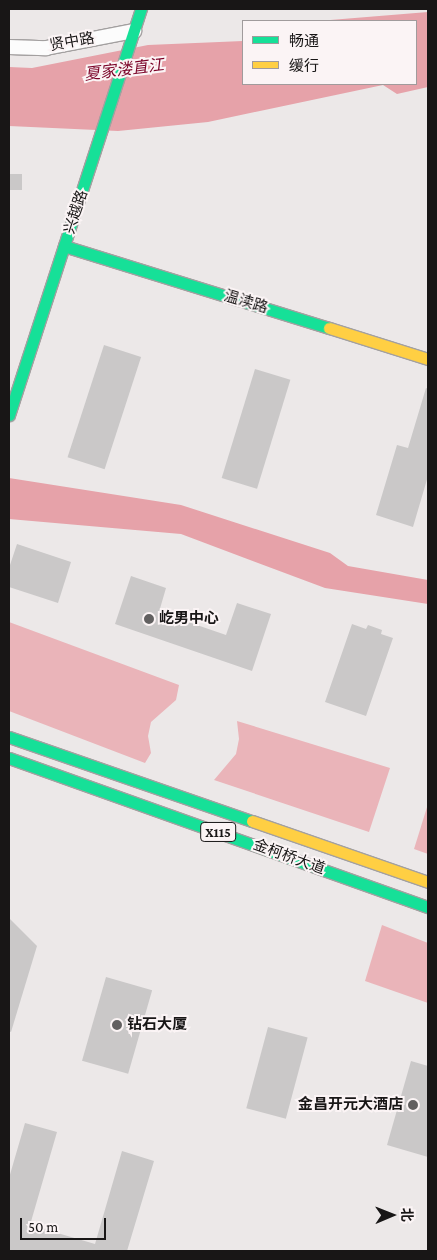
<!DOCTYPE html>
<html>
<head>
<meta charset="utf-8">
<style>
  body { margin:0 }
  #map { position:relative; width:437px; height:1260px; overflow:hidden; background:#ece8e8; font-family:"Crimson Pro","Noto Sans SC",serif }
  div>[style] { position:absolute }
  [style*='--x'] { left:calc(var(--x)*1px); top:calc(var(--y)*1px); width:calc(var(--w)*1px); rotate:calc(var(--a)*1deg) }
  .forest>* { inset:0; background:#eab4b9 }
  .water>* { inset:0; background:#e6a2a9 }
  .building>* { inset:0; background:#cac8c8; transform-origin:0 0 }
  .roads { filter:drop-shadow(1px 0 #a3a0a0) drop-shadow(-1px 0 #a3a0a0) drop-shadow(0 1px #a3a0a0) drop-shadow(0 -1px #a3a0a0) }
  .street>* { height:14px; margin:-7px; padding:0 7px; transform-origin:7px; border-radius:7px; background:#fcfcfc }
  .fast>* { height:11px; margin:-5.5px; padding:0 5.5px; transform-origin:5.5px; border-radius:5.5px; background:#16e098 }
  .slow>* { height:11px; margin:-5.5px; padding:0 5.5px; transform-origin:5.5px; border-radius:5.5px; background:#ffcf43 }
  .dots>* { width:14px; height:14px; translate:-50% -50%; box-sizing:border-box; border:2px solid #fbf4f5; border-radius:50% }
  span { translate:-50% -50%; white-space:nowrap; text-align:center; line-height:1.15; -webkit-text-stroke:4px #fbf4f5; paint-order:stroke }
  .shield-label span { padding:1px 4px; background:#fbf4f5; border:1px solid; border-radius:4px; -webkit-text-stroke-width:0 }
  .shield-label { font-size:14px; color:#181616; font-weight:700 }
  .street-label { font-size:15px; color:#181616 }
  .poi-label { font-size:15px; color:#181616; font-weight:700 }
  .left { translate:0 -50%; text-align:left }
  .right { translate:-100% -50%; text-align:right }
  .water-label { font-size:16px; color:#7a0227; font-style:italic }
  .frame { position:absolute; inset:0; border:10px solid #181616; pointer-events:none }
  .legend { position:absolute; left:242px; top:20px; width:175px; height:65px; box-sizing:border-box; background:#fbf4f5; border:1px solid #a09b9c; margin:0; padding:6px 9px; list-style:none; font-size:15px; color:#181616 }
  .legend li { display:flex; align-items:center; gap:10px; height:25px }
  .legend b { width:25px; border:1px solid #a09b9c }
  .north { position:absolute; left:367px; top:1190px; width:50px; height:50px; -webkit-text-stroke:4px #fbf4f5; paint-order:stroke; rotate:89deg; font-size:14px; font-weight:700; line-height:20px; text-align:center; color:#181616 }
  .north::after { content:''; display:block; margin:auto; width:18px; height:22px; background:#181616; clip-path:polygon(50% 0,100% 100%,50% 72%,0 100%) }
  .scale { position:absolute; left:20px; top:1218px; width:86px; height:22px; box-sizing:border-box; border:2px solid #181616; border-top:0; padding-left:6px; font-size:15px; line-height:18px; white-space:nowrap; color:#181616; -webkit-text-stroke:4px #fbf4f5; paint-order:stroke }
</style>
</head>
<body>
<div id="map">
  <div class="forest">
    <div style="clip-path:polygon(9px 622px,179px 685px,176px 700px,151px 722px,148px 736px,151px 753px,145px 763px,9px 711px)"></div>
    <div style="clip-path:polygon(237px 721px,390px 768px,369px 832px,214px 780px,236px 754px,239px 739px)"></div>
    <div style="clip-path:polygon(428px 804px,428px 854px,414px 849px)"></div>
    <div style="clip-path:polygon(382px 925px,428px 943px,428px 1003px,365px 981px)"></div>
  </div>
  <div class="water">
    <div style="clip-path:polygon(428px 12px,428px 87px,397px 94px,383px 85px,208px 122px,118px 131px,9px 126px,9px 67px,32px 68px,148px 45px,243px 41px,243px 84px,416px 84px,416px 21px,318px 21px)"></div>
    <div style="clip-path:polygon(9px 478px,181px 505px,330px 553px,348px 566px,428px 580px,428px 604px,325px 588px,181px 534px,9px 519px)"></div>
  </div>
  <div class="building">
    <div style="left:9px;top:174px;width:13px;height:16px"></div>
    <div style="left:104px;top:345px;width:39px;height:118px;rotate:18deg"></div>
    <div style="left:255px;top:369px;width:37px;height:114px;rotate:17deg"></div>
    <div style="clip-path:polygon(426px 388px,428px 389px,428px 476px,413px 527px,376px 515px,397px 445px,408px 448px)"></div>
    <div style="clip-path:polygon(17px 544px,71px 562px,58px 603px,9px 587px,9px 568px)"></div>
    <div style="clip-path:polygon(131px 576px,166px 588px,159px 612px,226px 635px,237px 603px,271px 614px,252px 671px,115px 624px)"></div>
    <div style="clip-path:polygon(352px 624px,366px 629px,368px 625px,382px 630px,381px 634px,393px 638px,366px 716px,325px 702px)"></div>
    <div style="clip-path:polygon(9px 918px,37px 946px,11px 1032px,9px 1031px)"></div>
    <div style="left:106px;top:977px;width:48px;height:87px;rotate:16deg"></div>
    <div style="left:268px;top:1027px;width:41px;height:84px;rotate:15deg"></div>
    <div style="clip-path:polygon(411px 1061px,428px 1066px,428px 1157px,387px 1145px)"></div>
    <div style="clip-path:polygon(25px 1123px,57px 1132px,30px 1225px,95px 1244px,122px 1151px,154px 1161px,127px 1251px,9px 1251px,9px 1178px)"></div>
  </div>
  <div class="roads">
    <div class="street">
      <div style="--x:9;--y:47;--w:37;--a:2"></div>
      <div style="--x:46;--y:48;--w:90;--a:-10.9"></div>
    </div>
    <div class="fast">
      <div style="--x:64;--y:246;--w:277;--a:17.2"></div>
      <div style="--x:9;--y:415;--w:427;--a:-72"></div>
      <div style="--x:9;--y:737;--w:257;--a:19.1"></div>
      <div style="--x:9;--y:758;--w:445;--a:19.6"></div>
    </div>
    <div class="slow">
      <div style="--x:329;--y:328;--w:104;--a:17.4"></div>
      <div style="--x:252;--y:821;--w:186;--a:19.1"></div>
    </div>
  </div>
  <div class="dots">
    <div style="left:149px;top:619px;background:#626060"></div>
    <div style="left:117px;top:1025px;background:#626060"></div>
    <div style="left:413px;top:1105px;background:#626060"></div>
  </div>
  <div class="shield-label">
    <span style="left:218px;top:832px">X115</span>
  </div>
  <div class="street-label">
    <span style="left:72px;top:42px;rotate:-10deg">贤中路</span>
    <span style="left:76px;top:212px;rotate:-72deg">兴越路</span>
    <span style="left:246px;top:302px;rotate:17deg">温渎路</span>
    <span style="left:289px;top:857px;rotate:20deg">金柯桥大道</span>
  </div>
  <div class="poi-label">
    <span class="left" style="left:159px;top:619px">屹男中心</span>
    <span class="left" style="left:127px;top:1025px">钻石大厦</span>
    <span class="right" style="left:403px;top:1105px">金昌开元大酒店</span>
  </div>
  <div class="water-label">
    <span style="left:124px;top:70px;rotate:-7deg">夏家溇直江</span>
  </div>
  <div class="frame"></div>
  <ul class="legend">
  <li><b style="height:6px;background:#16e098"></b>畅通</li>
  <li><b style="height:6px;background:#ffcf43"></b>缓行</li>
  </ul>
  <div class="north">北</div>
  <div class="scale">50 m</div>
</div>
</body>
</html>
